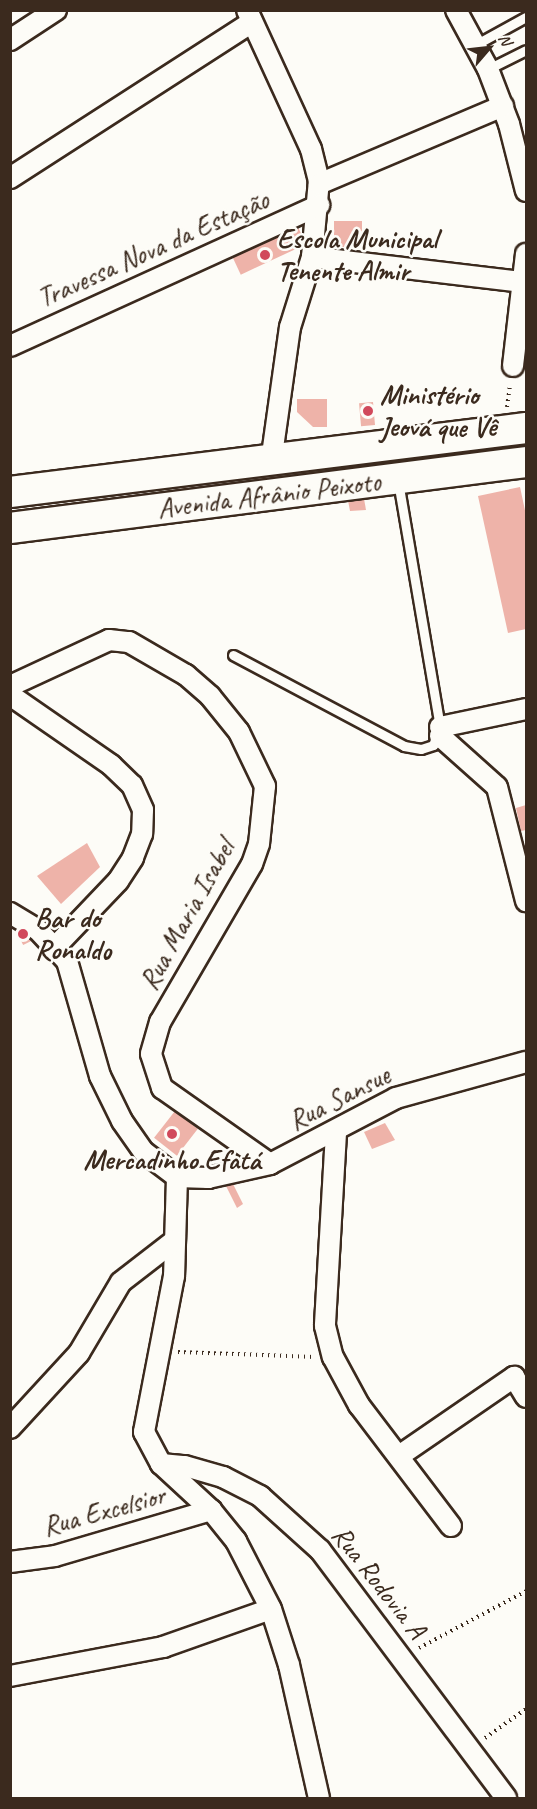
<!DOCTYPE html>
<html>
<head>
<meta charset="utf-8">
<style>
  body { margin:0 }
  #map { position:relative; width:537px; height:1809px; overflow:hidden; background:#fdfcf7; font-family:Caveat,sans-serif }
  div>[style] { position:absolute }
  [style*='--x'] { left:calc(var(--x)*1px); top:calc(var(--y)*1px); width:calc(var(--w)*1px); rotate:calc(var(--a)*1deg) }
  .building>* { inset:0; background:#eeb3a9; transform-origin:0 0 }
  .path>* { height:4px; margin-top:-2px; transform-origin:0; background:repeating-linear-gradient(90deg,#3b2a1e 0 1.5px,transparent 0 6px) }
  .roads { filter:drop-shadow(2px 0 #3b2a1e) drop-shadow(-2px 0 #3b2a1e) drop-shadow(0 2px #3b2a1e) drop-shadow(0 -2px #3b2a1e) }
  .lane>* { height:9px; margin:-4.5px; padding:0 4.5px; transform-origin:4.5px; border-radius:4.5px; background:#fdfcf7 }
  .street>* { height:20px; margin:-10px; padding:0 10px; transform-origin:10px; border-radius:10px; background:#fdfcf7 }
  .primary>* { height:30px; margin:-15px; padding:0 15px; transform-origin:15px; border-radius:15px; background:#fdfcf7 }
  .dots>* { width:16px; height:16px; translate:-50% -50%; box-sizing:border-box; border:3px solid #fdfcf7; border-radius:50% }
  span { translate:-50% -50%; white-space:nowrap; text-align:center; line-height:1.15; -webkit-text-stroke:5px #fdfcf7; paint-order:stroke }
  .poi-label { font-size:28px; color:#3b2a1e; font-weight:700 }
  .left { translate:0 -50%; text-align:left }
  .street-label { font-size:28px; color:#3b2a1e }
  .frame { position:absolute; inset:0; border:12px solid #3b2a1e; pointer-events:none }
  .north { position:absolute; left:459px; top:18px; width:60px; height:60px; -webkit-text-stroke:4px #fdfcf7; paint-order:stroke; rotate:62deg; font-size:16px; font-weight:700; line-height:24px; text-align:center; color:#3b2a1e }
  .north::after { content:''; display:block; margin:auto; width:21px; height:27px; background:#3b2a1e; clip-path:polygon(50% 0,100% 100%,50% 72%,0 100%) }
</style>
</head>
<body>
<div id="map">
  <div class="building">
    <div style="left:334px;top:221px;width:28px;height:26px"></div>
    <div style="left:298px;top:227px;width:19px;height:72px;rotate:65deg"></div>
    <div style="clip-path:polygon(297px 399px,327px 399px,327px 427px,313px 427px,297px 412px)"></div>
    <div style="left:373px;top:402px;width:23px;height:14px;rotate:85deg"></div>
    <div style="clip-path:polygon(520px 487px,526px 515px,526px 629px,508px 633px,478px 496px)"></div>
    <div style="clip-path:polygon(363px 493px,366px 510px,350px 511px,347px 495px)"></div>
    <div style="clip-path:polygon(526px 805px,526px 830px,521px 831px,516px 808px)"></div>
    <div style="clip-path:polygon(87px 843px,100px 867px,61px 904px,37px 876px)"></div>
    <div style="left:23px;top:925px;width:18px;height:9px;rotate:63deg"></div>
    <div style="left:175px;top:1111px;width:29px;height:34px;rotate:38deg"></div>
    <div style="clip-path:polygon(385px 1123px,395px 1140px,372px 1149px,364px 1132px)"></div>
    <div style="clip-path:polygon(224px 1182px,232px 1182px,243px 1204px,237px 1208px)"></div>
  </div>
  <div class="path">
    <div style="--x:507;--y:407;--w:22;--a:-82"></div>
    <div style="--x:178;--y:1352;--w:137;--a:2.1"></div>
    <div style="--x:419;--y:1648;--w:121;--a:-28"></div>
    <div style="--x:485;--y:1738;--w:50;--a:-35.3"></div>
  </div>
  <div class="roads">
    <div class="lane">
      <div style="--x:475;--y:45;--w:58;--a:-28.8"></div>
      <div style="--x:488;--y:69;--w:42;--a:-26.6"></div>
      <div style="--x:233;--y:655;--w:194;--a:28"></div>
      <div style="--x:404;--y:746;--w:17;--a:10"></div>
      <div style="--x:421;--y:749;--w:13;--a:-18"></div>
      <div style="--x:433;--y:745;--w:19;--a:-69"></div>
      <div style="--x:440;--y:727;--w:250;--a:-99.7"></div>
    </div>
    <div class="street">
      <div style="--x:247;--y:10;--w:153;--a:65.3"></div>
      <div style="--x:311;--y:149;--w:32;--a:76"></div>
      <div style="--x:319;--y:180;--w:77;--a:95.2"></div>
      <div style="--x:312;--y:257;--w:73;--a:107.4"></div>
      <div style="--x:290;--y:327;--w:136;--a:98"></div>
      <div style="--x:456;--y:10;--w:67;--a:61.5"></div>
      <div style="--x:488;--y:69;--w:59;--a:69.1"></div>
      <div style="--x:509;--y:124;--w:69;--a:75.8"></div>
      <div style="--x:10;--y:40;--w:55;--a:-33.1"></div>
      <div style="--x:10;--y:178;--w:288;--a:-32.8"></div>
      <div style="--x:319;--y:184;--w:200;--a:-23"></div>
      <div style="--x:312;--y:257;--w:211;--a:6.8"></div>
      <div style="--x:10;--y:346;--w:340;--a:-24.5"></div>
      <div style="--x:513;--y:366;--w:113;--a:-83.4"></div>
      <div style="--x:10;--y:686;--w:109;--a:-24.9"></div>
      <div style="--x:109;--y:640;--w:20;--a:6"></div>
      <div style="--x:129;--y:642;--w:66;--a:30.1"></div>
      <div style="--x:186;--y:675;--w:32;--a:41"></div>
      <div style="--x:210;--y:696;--w:46;--a:51.1"></div>
      <div style="--x:239;--y:732;--w:60;--a:64.3"></div>
      <div style="--x:265;--y:786;--w:58;--a:95.9"></div>
      <div style="--x:259;--y:844;--w:21;--a:109"></div>
      <div style="--x:252;--y:864;--w:183;--a:120.2"></div>
      <div style="--x:160;--y:1022;--w:33;--a:106"></div>
      <div style="--x:151;--y:1054;--w:36;--a:72"></div>
      <div style="--x:162;--y:1088;--w:132;--a:35.1"></div>
      <div style="--x:10;--y:695;--w:123;--a:34.7"></div>
      <div style="--x:111;--y:765;--w:29;--a:44"></div>
      <div style="--x:132;--y:785;--w:27;--a:66"></div>
      <div style="--x:143;--y:810;--w:24;--a:92"></div>
      <div style="--x:142;--y:834;--w:26;--a:111"></div>
      <div style="--x:133;--y:858;--w:27;--a:123"></div>
      <div style="--x:118;--y:881;--w:90;--a:133.6"></div>
      <div style="--x:440;--y:727;--w:88;--a:-11.8"></div>
      <div style="--x:440;--y:736;--w:76;--a:41.8"></div>
      <div style="--x:497;--y:787;--w:118;--a:75.7"></div>
      <div style="--x:10;--y:913;--w:31;--a:31"></div>
      <div style="--x:37;--y:929;--w:44;--a:46.8"></div>
      <div style="--x:67;--y:961;--w:120;--a:74"></div>
      <div style="--x:100;--y:1076;--w:50;--a:63.9"></div>
      <div style="--x:122;--y:1121;--w:38;--a:55"></div>
      <div style="--x:144;--y:1152;--w:41;--a:37.1"></div>
      <div style="--x:177;--y:1177;--w:99;--a:91.7"></div>
      <div style="--x:174;--y:1276;--w:159;--a:100.9"></div>
      <div style="--x:144;--y:1432;--w:36;--a:62"></div>
      <div style="--x:161;--y:1464;--w:68;--a:42.6"></div>
      <div style="--x:211;--y:1510;--w:40;--a:51"></div>
      <div style="--x:236;--y:1541;--w:76;--a:62.8"></div>
      <div style="--x:271;--y:1609;--w:59;--a:72.2"></div>
      <div style="--x:289;--y:1665;--w:136;--a:77.3"></div>
      <div style="--x:336;--y:1133;--w:193;--a:93.3"></div>
      <div style="--x:325;--y:1326;--w:32;--a:76"></div>
      <div style="--x:333;--y:1357;--w:55;--a:61.6"></div>
      <div style="--x:359;--y:1405;--w:152;--a:52.8"></div>
      <div style="--x:177;--y:1177;--w:31;--a:2"></div>
      <div style="--x:208;--y:1178;--w:64;--a:-12.7"></div>
      <div style="--x:270;--y:1164;--w:142;--a:-27.6"></div>
      <div style="--x:396;--y:1098;--w:135;--a:-15.5"></div>
      <div style="--x:10;--y:1428;--w:102;--a:-47.4"></div>
      <div style="--x:79;--y:1353;--w:82;--a:-59.4"></div>
      <div style="--x:121;--y:1282;--w:67;--a:-37.7"></div>
      <div style="--x:399;--y:1456;--w:140;--a:-34.5"></div>
      <div style="--x:514;--y:1377;--w:23;--a:59"></div>
      <div style="--x:161;--y:1464;--w:24;--a:5"></div>
      <div style="--x:185;--y:1466;--w:40;--a:16"></div>
      <div style="--x:223;--y:1477;--w:42;--a:27.2"></div>
      <div style="--x:260;--y:1496;--w:81;--a:42"></div>
      <div style="--x:320;--y:1550;--w:310;--a:53.1"></div>
      <div style="--x:10;--y:1562;--w:45;--a:-7.6"></div>
      <div style="--x:55;--y:1556;--w:163;--a:-16.4"></div>
      <div style="--x:10;--y:1676;--w:156;--a:-10.7"></div>
      <div style="--x:163;--y:1647;--w:114;--a:-19.4"></div>
    </div>
    <div class="primary">
      <div style="--x:10;--y:492;--w:520;--a:-7.07"></div>
      <div style="--x:10;--y:528;--w:520;--a:-7.29"></div>
    </div>
  </div>
  <div class="dots">
    <div style="left:265px;top:255px;background:#d1495b"></div>
    <div style="left:368px;top:411px;background:#d1495b"></div>
    <div style="left:23px;top:934px;background:#d1495b"></div>
    <div style="left:172px;top:1134px;background:#d1495b"></div>
  </div>
  <div class="poi-label">
    <span class="left" style="left:277px;top:255px">Escola Municipal<br>Tenente Almir</span>
    <span class="left" style="left:380px;top:411px">Ministério<br>Jeová que Vê</span>
    <span class="left" style="left:35px;top:934px">Bar do<br>Ronaldo</span>
    <span style="left:172px;top:1160px">Mercadinho Efatá</span>
  </div>
  <div class="street-label">
    <span style="left:153px;top:249px;rotate:-24deg">Travessa Nova da Estação</span>
    <span style="left:269px;top:495px;rotate:-7deg">Avenida Afrânio Peixoto</span>
    <span style="left:187px;top:915px;rotate:-61deg">Rua Maria Isabel</span>
    <span style="left:339px;top:1098px;rotate:-27deg">Rua Sansue</span>
    <span style="left:104px;top:1511px;rotate:-15deg">Rua Excelsior</span>
    <span style="left:379px;top:1582px;rotate:52deg">Rua Rodovia A</span>
  </div>
  <div class="frame"></div>
  <div class="north">N</div>
</div>
</body>
</html>
